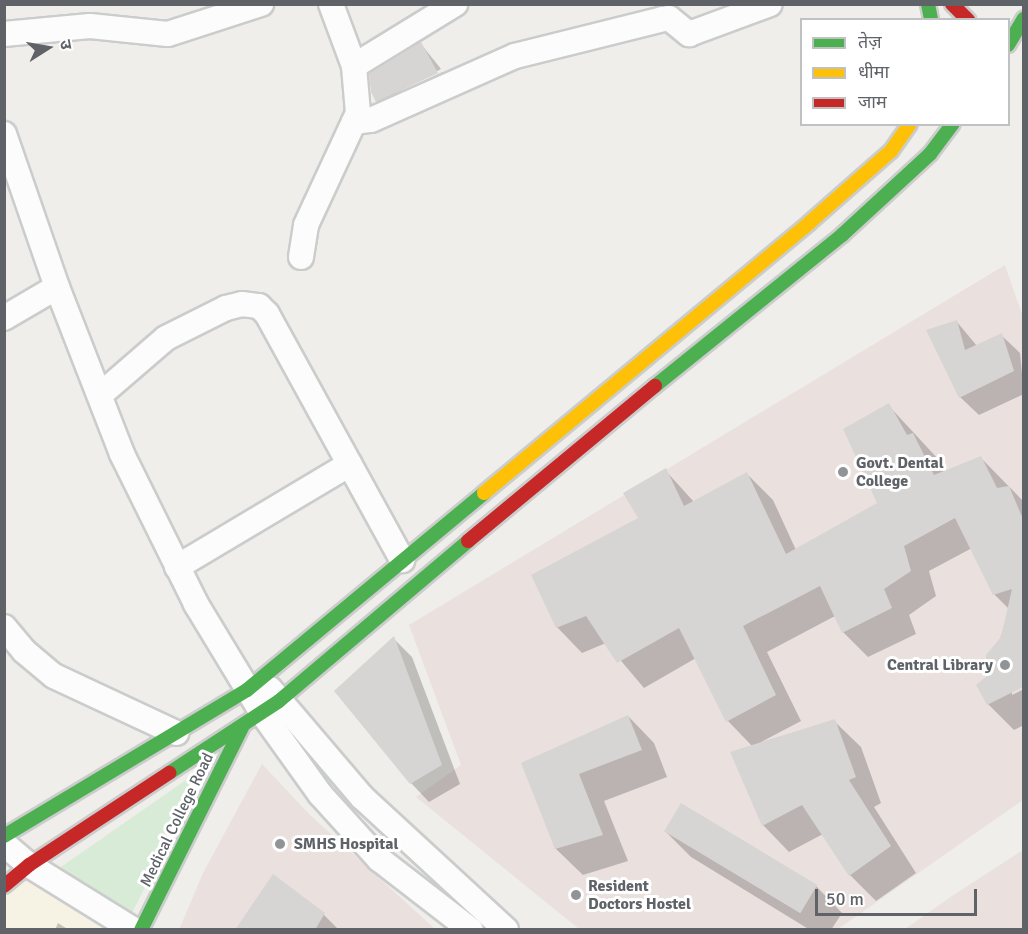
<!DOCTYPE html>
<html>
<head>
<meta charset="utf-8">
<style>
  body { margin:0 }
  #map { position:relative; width:1028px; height:934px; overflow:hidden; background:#efeeea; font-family:Signika,"Noto Sans Devanagari",sans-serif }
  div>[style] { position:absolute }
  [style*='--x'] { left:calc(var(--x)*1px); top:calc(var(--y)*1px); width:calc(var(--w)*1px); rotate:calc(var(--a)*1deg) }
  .commercial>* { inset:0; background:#f7f3e4 }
  .medical>* { inset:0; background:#eae0de }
  .green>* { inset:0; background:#d8ebd6 }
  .shadow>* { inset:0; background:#0003 }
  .building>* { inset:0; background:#d6d5d3; transform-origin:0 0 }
  .roads { filter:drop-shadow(2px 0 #cbcccc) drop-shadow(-2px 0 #cbcccc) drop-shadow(0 2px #cbcccc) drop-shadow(0 -2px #cbcccc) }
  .street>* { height:24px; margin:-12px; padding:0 12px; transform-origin:12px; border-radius:12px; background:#fdfcfc }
  .fast>* { height:14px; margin:-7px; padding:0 7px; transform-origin:7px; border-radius:7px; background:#4caf50 }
  .slow>* { height:14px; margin:-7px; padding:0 7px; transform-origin:7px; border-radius:7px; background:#ffc107 }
  .jam>* { height:14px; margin:-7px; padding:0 7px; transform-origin:7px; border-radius:7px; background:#c62828 }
  .dots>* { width:16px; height:16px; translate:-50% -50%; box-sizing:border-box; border:3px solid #fff; border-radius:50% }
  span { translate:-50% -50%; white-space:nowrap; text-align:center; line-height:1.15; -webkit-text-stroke:6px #fff; paint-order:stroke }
  .poi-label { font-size:16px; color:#5f6368; font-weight:700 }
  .left { translate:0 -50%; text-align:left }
  .right { translate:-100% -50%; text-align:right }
  .street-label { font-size:16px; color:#5f6368 }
  .frame { position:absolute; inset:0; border:6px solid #5f6368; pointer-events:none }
  .legend { position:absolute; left:800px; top:18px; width:210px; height:108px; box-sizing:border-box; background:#fff; border:2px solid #bfc1c3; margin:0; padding:8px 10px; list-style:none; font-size:18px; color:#5f6368 }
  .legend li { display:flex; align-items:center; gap:12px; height:30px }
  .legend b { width:30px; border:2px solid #bfc1c3 }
  .north { position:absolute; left:18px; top:18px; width:60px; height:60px; -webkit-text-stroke:4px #fff; paint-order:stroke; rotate:79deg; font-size:16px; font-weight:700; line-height:24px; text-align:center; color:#5f6368 }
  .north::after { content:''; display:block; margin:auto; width:21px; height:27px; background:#5f6368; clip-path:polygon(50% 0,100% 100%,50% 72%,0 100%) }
  .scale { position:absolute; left:815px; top:889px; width:162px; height:27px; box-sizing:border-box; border:3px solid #5f6368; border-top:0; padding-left:8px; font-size:18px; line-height:21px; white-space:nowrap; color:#5f6368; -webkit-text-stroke:4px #fff; paint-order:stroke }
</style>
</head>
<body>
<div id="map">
  <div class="commercial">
    <div style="clip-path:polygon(29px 865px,134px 929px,5px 929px,4px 882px)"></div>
  </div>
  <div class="medical">
    <div style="clip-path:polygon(1005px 265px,1024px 320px,1023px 800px,838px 929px,579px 929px,416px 797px,461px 765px,409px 625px)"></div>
    <div style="clip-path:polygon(262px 764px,309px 814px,435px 929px,179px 930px,203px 873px)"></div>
    <div style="clip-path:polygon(1023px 850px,1023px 929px,905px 929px,952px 896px)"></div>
  </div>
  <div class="green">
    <div style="clip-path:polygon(186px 780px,193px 792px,131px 915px,58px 869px)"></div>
  </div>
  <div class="shadow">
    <div style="clip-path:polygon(421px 44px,441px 69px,383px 100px,443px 72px,451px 87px,392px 115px,377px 101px)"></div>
    <div style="clip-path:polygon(957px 322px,977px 346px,1001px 335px,1020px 353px,1024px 394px,979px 415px,960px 397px)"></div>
    <div style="clip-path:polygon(888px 405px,939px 460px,945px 473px,981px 458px,1024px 502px,1024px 686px,1012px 691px,1012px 695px,1024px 689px,1024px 725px,1014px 730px,988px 704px,989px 677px,1009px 609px,994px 594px,972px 548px,929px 571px,936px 596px,909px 615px,916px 634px,868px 657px,843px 632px,835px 616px,767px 652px,801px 721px,759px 743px,834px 721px,861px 747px,881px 803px,874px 807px,916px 873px,876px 901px,850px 875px,823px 834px,789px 852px,763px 825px,753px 747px,728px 721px,696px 658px,644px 688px,606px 643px,582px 653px,557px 627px,640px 519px,665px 470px,694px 502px,747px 474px,773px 500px,796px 550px,879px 503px)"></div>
    <div style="clip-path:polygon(394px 639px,412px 657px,460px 784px,429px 802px,411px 783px)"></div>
    <div style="clip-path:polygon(628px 716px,654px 743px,667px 777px,604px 801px,628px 861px,583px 875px,556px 849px,523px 764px)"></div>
    <div style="clip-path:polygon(682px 805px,816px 886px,842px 913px,831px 930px,810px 930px,691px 857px,665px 831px)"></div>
    <div style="clip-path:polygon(274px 876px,324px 915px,339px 930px,237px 930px)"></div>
    <div style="clip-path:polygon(58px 923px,69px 930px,55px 930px)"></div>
  </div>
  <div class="building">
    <div style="clip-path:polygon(421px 42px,438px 73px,376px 102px,371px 92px,369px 74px)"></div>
    <div style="clip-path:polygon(957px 320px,965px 350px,1002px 333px,1014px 371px,959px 398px,926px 330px)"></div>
    <div style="clip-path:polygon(889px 403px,907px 435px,913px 433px,934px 475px,981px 456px,997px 488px,1009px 486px,1023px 519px,1023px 687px,987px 705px,976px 685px,987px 676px,986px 655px,1001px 637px,1012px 589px,993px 595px,955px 518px,904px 546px,911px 571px,884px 589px,892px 608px,842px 633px,820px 586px,743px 626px,776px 695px,726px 722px,679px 628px,617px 663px,586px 616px,556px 628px,531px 575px,638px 518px,623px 493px,666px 468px,684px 506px,747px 472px,786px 554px,877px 503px,843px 429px)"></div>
    <div style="clip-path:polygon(394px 636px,442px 765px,410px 784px,334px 691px)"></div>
    <div style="clip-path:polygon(628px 715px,642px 750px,579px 774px,603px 835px,555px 849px,521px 763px)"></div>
    <div style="clip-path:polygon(835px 719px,856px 777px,849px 780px,891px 846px,849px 876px,802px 805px,762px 826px,730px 752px)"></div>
    <div style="left:681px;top:803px;width:159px;height:33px;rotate:31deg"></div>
    <div style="clip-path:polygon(273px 874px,325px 913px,315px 930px,235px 930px)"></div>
  </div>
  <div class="roads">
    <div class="street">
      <div style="--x:4;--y:34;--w:86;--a:-5.3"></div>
      <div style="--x:90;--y:26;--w:78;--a:5.9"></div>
      <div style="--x:168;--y:34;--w:98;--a:-17.9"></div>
      <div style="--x:354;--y:66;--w:119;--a:-31.5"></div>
      <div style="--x:354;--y:122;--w:17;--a:-7"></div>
      <div style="--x:371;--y:120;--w:158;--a:-24"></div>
      <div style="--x:515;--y:56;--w:153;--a:-14"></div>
      <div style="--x:663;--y:19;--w:6;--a:-9"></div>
      <div style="--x:669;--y:18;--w:26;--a:39"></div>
      <div style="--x:689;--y:34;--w:86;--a:-20.3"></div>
      <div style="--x:4;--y:134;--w:162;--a:70.9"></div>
      <div style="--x:57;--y:287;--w:179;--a:68.7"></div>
      <div style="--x:122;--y:454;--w:167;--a:63.7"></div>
      <div style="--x:196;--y:604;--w:127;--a:58.8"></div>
      <div style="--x:262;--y:713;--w:100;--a:54.4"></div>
      <div style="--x:320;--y:794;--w:88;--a:47.8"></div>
      <div style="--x:379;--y:859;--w:116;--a:37.7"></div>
      <div style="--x:301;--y:257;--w:32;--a:-81"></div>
      <div style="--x:306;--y:225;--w:123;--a:-65.1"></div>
      <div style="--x:358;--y:113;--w:47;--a:-94.9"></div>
      <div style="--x:354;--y:66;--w:66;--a:-110.4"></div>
      <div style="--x:4;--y:318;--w:61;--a:-30.3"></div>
      <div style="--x:100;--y:395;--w:87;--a:-40.8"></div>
      <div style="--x:166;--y:338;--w:67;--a:-26.6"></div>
      <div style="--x:226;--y:308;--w:16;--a:-14"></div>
      <div style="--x:242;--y:304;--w:17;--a:7"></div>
      <div style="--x:259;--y:306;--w:11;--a:45"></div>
      <div style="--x:267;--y:314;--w:281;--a:61.2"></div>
      <div style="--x:177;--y:567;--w:201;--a:-30.8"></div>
      <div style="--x:4;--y:627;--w:31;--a:50"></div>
      <div style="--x:24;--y:651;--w:39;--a:40"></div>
      <div style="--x:54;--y:676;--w:135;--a:25"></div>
      <div style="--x:270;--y:689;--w:142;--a:49.6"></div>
      <div style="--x:362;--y:797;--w:196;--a:42.7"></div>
      <div style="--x:4;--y:844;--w:33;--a:40"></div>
      <div style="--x:29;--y:865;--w:123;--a:31.8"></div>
    </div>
    <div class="fast">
      <div style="--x:928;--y:4;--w:16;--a:79"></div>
      <div style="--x:1008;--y:45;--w:31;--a:-59"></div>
      <div style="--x:655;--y:386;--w:240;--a:-38.9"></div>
      <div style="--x:842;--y:235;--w:120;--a:-42.6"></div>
      <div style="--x:930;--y:154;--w:38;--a:-53"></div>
      <div style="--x:169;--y:773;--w:131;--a:-33.2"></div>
      <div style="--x:279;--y:701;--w:248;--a:-40.2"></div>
      <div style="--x:4;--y:836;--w:283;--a:-31"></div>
      <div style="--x:247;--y:690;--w:308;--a:-39.7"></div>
      <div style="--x:141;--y:930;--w:227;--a:-63.5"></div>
    </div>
    <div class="slow">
      <div style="--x:484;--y:493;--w:423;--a:-39.7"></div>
      <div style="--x:809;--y:223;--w:109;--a:-41.3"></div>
      <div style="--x:891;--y:151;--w:33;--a:-55"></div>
    </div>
    <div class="jam">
      <div style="--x:952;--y:4;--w:23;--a:45"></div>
      <div style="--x:468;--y:541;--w:243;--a:-39.7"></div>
      <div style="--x:4;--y:886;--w:33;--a:-40"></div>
      <div style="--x:29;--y:865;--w:168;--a:-33.3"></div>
    </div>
  </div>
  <div class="dots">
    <div style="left:843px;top:472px;background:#919496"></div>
    <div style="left:1005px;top:665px;background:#919496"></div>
    <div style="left:280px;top:844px;background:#919496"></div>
    <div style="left:576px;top:895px;background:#919496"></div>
  </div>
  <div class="poi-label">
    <span class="left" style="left:856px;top:472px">Govt. Dental<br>College</span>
    <span class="right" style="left:993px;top:665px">Central Library</span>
    <span class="left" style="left:294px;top:844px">SMHS Hospital</span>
    <span class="left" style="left:588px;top:895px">Resident<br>Doctors Hostel</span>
  </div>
  <div class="street-label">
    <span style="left:177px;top:820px;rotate:-64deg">Medical College Road</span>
  </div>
  <div class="frame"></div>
  <ul class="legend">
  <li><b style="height:8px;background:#4caf50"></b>तेज़</li>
  <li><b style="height:8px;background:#ffc107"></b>धीमा</li>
  <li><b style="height:8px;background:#c62828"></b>जाम</li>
  </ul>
  <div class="north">उ</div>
  <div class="scale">50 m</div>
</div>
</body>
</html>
